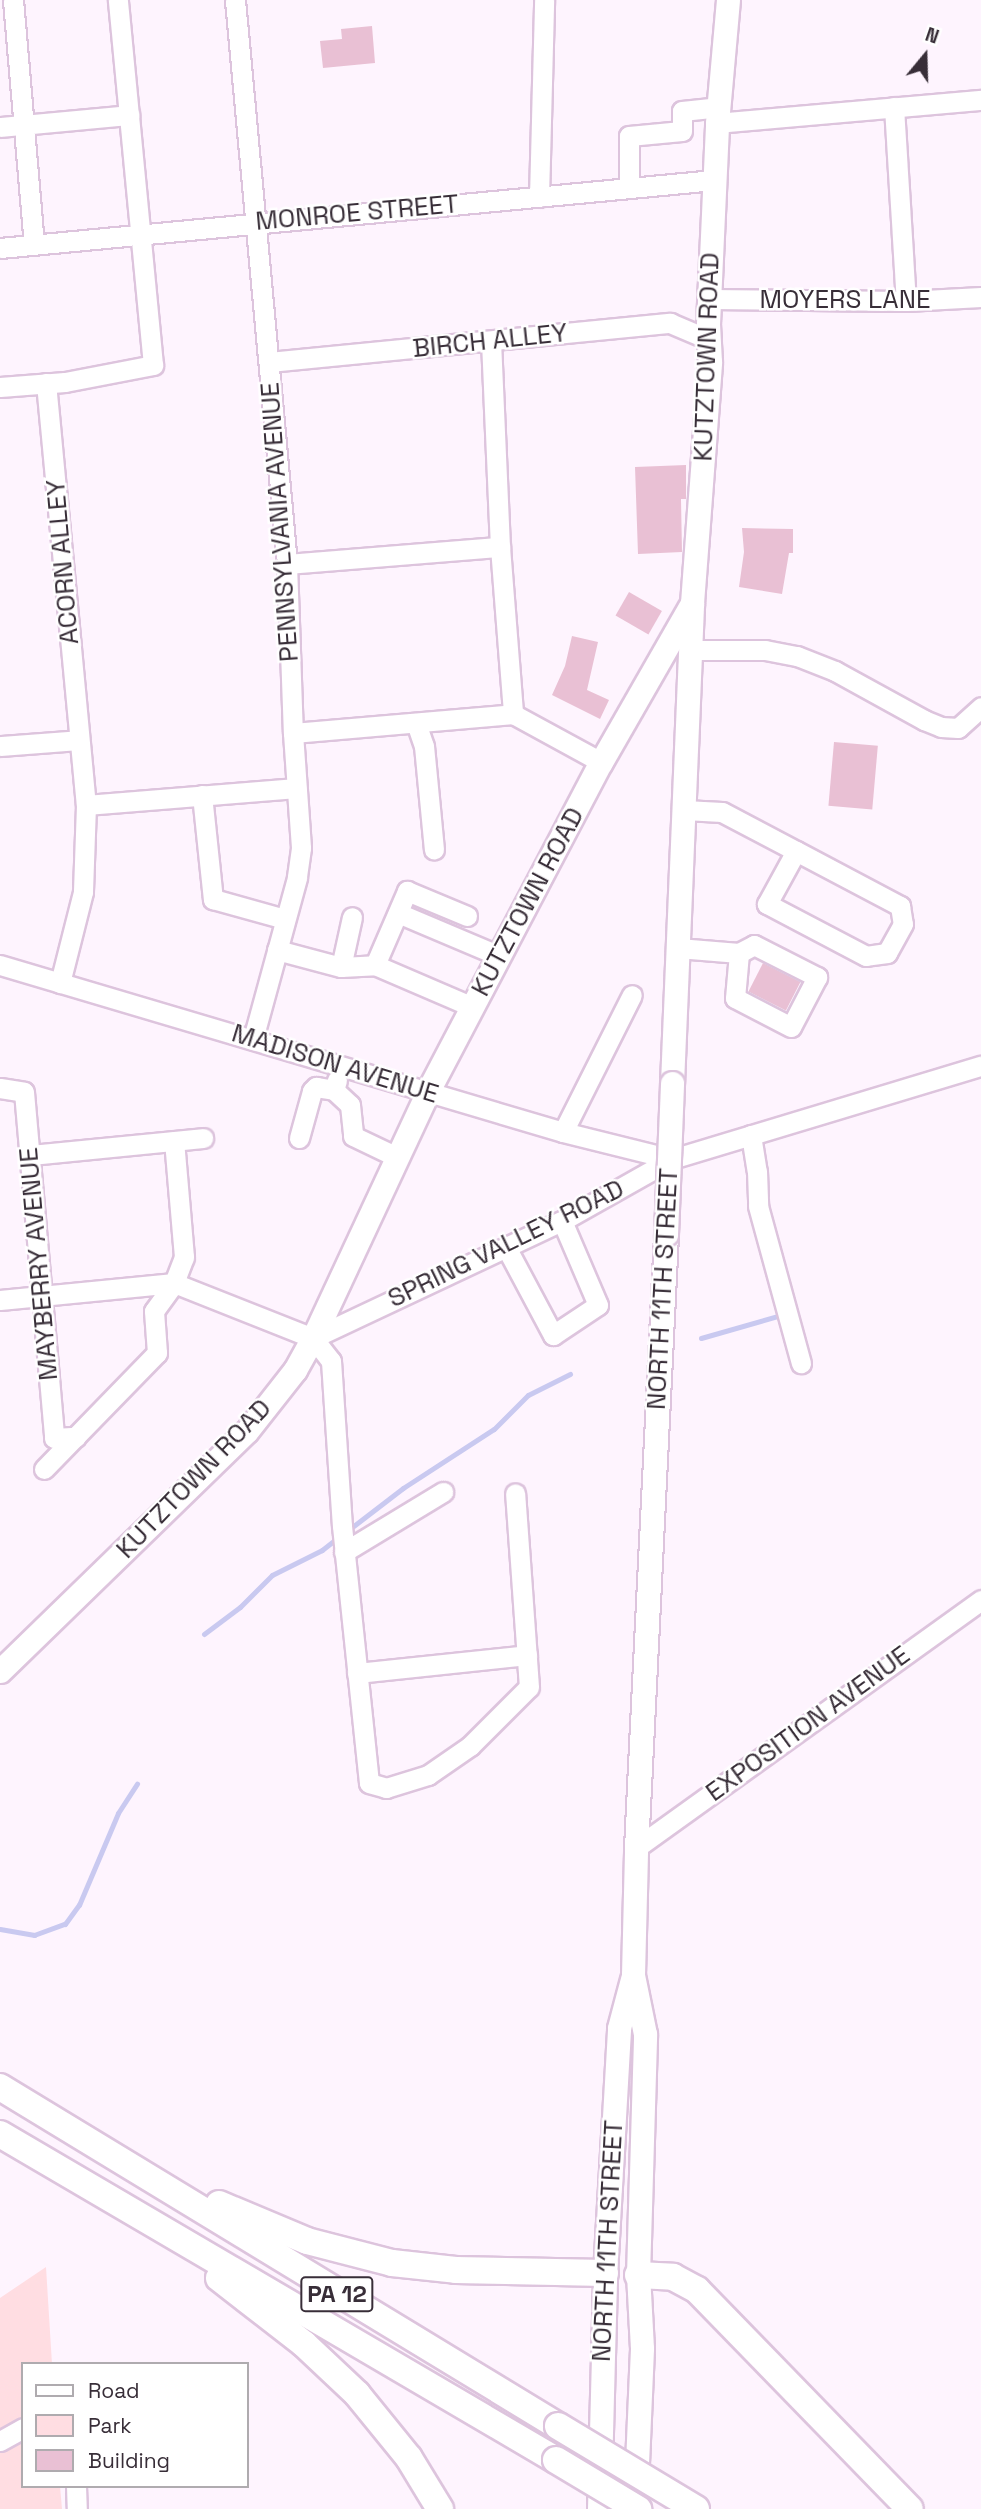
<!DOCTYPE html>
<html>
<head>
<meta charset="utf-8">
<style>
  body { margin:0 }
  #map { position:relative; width:981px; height:2509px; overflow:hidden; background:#fef4fe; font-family:"Space Grotesk",sans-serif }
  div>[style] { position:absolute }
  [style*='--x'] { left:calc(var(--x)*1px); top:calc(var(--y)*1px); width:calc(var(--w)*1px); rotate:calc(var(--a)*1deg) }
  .green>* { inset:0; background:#ffdde2 }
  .stream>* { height:5px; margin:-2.5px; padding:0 2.5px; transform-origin:2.5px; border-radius:2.5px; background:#c9c9f0 }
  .building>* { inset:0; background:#e9c0d4; transform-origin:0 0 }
  .roads { filter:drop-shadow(2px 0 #ddc4dd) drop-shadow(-2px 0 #ddc4dd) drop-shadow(0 2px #ddc4dd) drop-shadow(0 -2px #ddc4dd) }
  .minor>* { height:19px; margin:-9.5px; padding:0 9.5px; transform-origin:9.5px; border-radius:9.5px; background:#fff }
  .major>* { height:23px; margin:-11.5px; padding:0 11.5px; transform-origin:11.5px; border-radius:11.5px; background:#fff }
  .highway>* { height:26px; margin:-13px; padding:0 13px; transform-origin:13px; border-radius:13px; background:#fff }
  .bridges { filter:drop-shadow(2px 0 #ddc4dd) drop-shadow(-2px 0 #ddc4dd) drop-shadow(0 2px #ddc4dd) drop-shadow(0 -2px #ddc4dd) }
  .major-bridge>* { height:23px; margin:-11.5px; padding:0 11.5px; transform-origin:11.5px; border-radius:11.5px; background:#fff }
  .highway-bridge>* { height:26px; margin:-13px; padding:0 13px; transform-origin:13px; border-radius:13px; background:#fff }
  span { translate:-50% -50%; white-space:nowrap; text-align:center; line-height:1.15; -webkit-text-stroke:5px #fff; paint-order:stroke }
  .shield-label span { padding:2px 5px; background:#fff; border:2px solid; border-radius:5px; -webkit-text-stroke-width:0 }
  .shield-label { font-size:24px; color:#382e38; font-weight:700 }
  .street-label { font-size:26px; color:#382e38 }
  .legend { position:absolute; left:21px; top:2362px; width:228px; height:126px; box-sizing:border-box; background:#fff; border:2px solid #afabaf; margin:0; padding:9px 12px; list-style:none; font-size:21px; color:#382e38 }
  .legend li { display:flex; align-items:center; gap:14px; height:35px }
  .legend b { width:35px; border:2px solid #afabaf }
  .north { position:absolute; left:890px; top:21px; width:70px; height:70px; -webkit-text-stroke:5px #fff; paint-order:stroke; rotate:19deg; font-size:19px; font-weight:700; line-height:28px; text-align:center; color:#382e38 }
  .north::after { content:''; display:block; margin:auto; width:24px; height:32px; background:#382e38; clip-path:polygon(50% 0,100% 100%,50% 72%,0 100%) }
</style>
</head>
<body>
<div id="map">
  <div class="green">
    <div style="clip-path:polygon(46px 2267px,52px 2364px,23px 2364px,23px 2486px,60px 2486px,62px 2509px,0 2509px,0 2298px)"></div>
  </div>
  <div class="stream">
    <div style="--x:701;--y:1338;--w:83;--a:-16"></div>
    <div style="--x:347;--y:1531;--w:71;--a:-37.5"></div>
    <div style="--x:403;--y:1488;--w:108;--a:-33"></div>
    <div style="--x:494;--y:1429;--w:48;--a:-45"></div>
    <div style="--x:528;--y:1395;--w:47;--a:-26.6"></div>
    <div style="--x:204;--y:1634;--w:45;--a:-36.9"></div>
    <div style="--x:240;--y:1607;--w:45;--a:-45"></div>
    <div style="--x:272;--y:1575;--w:56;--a:-26.6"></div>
    <div style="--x:322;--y:1550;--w:23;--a:-38"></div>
    <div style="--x:0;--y:1929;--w:35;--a:10"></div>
    <div style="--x:34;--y:1935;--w:33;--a:-20"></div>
    <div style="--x:65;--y:1924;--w:24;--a:-54"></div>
    <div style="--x:79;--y:1905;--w:100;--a:-67"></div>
    <div style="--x:118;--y:1813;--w:35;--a:-57"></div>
  </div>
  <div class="building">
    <div style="clip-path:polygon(372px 26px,375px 63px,323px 68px,320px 41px,342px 39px,341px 29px)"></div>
    <div style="clip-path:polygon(686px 465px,686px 499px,681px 499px,682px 552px,638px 554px,635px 467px)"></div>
    <div style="clip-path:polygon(742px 528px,793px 529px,793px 553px,789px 553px,782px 594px,739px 587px,744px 552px)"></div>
    <div style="left:629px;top:592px;width:38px;height:27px;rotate:30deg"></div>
    <div style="clip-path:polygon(572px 636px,598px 642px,587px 690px,609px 700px,600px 719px,552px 695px,565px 666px)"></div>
    <div style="left:834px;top:742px;width:44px;height:64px;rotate:5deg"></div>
    <div style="left:763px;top:963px;width:42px;height:32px;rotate:27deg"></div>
  </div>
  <div class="roads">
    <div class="minor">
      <div style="--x:13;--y:0;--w:245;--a:85.1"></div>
      <div style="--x:235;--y:0;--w:566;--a:84.73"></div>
      <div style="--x:287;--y:564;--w:169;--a:88"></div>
      <div style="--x:293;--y:733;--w:115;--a:86"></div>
      <div style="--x:301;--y:848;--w:30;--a:98"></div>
      <div style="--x:297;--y:878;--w:167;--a:105.3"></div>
      <div style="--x:894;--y:107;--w:194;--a:86.5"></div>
      <div style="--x:717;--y:123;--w:265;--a:-5"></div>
      <div style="--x:0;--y:127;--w:130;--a:-5.3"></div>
      <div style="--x:629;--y:188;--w:52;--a:-90"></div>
      <div style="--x:629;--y:136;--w:53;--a:-5.4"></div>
      <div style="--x:682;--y:131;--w:20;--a:-90"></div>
      <div style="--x:682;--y:111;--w:36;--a:-6"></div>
      <div style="--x:539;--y:197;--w:197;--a:-88.5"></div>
      <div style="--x:0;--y:248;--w:717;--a:-5.44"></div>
      <div style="--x:709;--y:299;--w:197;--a:0.6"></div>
      <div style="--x:906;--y:301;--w:75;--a:-3.1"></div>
      <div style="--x:491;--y:341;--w:206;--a:87.5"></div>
      <div style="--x:500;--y:547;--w:168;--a:85.5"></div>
      <div style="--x:269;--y:362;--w:403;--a:-5.6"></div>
      <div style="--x:670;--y:323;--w:41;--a:22.8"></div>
      <div style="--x:46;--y:383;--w:424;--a:84.6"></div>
      <div style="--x:86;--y:805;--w:87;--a:92"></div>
      <div style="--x:83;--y:892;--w:94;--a:104.2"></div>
      <div style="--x:0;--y:387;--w:65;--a:-4.4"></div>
      <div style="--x:65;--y:382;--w:90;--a:-10.9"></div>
      <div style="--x:153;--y:365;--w:367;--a:-95.5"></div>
      <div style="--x:287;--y:564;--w:214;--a:-4.6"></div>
      <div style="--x:692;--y:650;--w:73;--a:0"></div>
      <div style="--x:765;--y:650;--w:33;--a:11"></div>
      <div style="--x:797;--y:656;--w:41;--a:21.5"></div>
      <div style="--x:835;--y:671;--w:102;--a:28.8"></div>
      <div style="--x:924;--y:720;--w:18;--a:22"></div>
      <div style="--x:941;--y:727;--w:17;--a:3"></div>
      <div style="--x:958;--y:728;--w:31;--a:-42"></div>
      <div style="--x:416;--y:723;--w:24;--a:71"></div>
      <div style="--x:424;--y:746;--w:104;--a:84.5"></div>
      <div style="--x:293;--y:733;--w:221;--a:-4.9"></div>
      <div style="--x:513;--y:714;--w:100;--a:28.6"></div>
      <div style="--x:0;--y:746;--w:79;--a:-4.3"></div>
      <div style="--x:202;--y:795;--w:105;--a:84"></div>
      <div style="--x:213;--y:899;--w:75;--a:15.5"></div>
      <div style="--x:86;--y:805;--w:211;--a:-4.6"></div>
      <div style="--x:684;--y:810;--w:38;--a:3"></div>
      <div style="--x:722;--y:812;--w:84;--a:27.8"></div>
      <div style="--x:796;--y:851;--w:118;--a:27.9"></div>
      <div style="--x:900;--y:906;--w:18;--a:81"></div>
      <div style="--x:903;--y:924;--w:33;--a:119"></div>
      <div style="--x:887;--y:953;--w:21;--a:172"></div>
      <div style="--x:866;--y:956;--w:112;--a:-152.3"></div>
      <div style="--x:767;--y:904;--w:60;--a:-61.3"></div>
      <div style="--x:398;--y:913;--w:111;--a:22.9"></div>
      <div style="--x:678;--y:948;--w:61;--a:4.7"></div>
      <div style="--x:739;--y:953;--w:17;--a:-28"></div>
      <div style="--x:754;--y:945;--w:71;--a:26.9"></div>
      <div style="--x:817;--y:977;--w:56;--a:117.5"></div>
      <div style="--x:791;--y:1027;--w:63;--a:-152.6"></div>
      <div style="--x:735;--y:998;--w:45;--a:-84.9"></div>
      <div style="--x:277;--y:950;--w:66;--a:14.9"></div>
      <div style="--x:341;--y:967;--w:34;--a:-3"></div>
      <div style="--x:375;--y:965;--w:81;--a:-66.6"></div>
      <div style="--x:407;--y:891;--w:65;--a:22.6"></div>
      <div style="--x:0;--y:965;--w:587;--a:16.52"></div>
      <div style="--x:563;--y:1132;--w:112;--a:13.9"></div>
      <div style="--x:375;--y:965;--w:107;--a:23.2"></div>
      <div style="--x:341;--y:967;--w:51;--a:-77.6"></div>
      <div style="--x:0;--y:1088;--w:24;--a:9"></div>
      <div style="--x:24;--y:1092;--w:347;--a:85"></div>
      <div style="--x:54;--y:1438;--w:22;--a:-3"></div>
      <div style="--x:334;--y:1090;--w:22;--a:43"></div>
      <div style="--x:350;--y:1105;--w:31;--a:84"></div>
      <div style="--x:353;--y:1136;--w:49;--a:25.5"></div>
      <div style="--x:563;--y:1132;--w:153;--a:-63.3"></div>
      <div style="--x:751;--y:1135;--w:36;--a:81"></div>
      <div style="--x:757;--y:1171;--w:35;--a:88"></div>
      <div style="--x:758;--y:1206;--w:163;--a:74.7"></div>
      <div style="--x:299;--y:1138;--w:49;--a:-74.5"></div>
      <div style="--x:312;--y:1091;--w:6;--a:-45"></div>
      <div style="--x:316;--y:1087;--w:18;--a:9"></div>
      <div style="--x:334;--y:1090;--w:10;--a:-73"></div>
      <div style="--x:30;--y:1155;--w:174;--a:-5.6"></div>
      <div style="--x:506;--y:1247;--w:100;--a:61.9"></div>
      <div style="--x:553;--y:1335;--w:54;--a:-33.7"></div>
      <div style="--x:598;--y:1305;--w:91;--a:-113.2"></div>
      <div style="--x:0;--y:1300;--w:175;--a:-5.6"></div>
      <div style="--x:174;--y:1283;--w:149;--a:21.6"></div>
      <div style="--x:313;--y:1338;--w:29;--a:52"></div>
      <div style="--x:331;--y:1361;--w:165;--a:86.2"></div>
      <div style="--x:342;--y:1526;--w:258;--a:84"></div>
      <div style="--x:369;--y:1783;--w:18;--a:16"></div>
      <div style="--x:386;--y:1788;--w:44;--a:-17.2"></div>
      <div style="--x:428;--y:1775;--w:51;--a:-34.6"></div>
      <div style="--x:470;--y:1746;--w:83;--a:-45"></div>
      <div style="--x:529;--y:1687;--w:194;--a:-94.1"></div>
      <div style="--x:313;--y:1338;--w:273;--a:-25.2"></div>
      <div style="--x:560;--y:1222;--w:129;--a:-29.4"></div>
      <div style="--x:672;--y:1159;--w:323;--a:-16.8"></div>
      <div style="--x:44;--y:1469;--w:162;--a:-45.8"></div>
      <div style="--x:157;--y:1353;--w:42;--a:-94.1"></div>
      <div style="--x:154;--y:1311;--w:34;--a:-54"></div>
      <div style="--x:174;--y:1283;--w:28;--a:-69"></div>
      <div style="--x:184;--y:1257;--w:116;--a:-94.9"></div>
      <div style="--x:344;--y:1552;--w:116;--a:-31.2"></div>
      <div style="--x:357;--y:1673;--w:171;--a:-6"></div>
      <div style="--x:636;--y:1848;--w:425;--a:-35.7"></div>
      <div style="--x:0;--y:2441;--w:26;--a:-29"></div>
      <div style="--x:76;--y:2486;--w:23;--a:88"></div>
    </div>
    <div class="major">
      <div style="--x:672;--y:1083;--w:477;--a:-87.6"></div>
      <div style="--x:0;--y:1671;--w:344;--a:-44.2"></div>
      <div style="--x:247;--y:1431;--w:78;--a:-51.8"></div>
      <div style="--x:295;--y:1370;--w:37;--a:-61"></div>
      <div style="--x:313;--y:1338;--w:272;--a:-65"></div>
      <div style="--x:428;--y:1091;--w:372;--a:-62.3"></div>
      <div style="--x:601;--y:762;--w:183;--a:-60.2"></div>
      <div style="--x:692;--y:603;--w:242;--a:-85.7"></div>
      <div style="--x:710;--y:362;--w:38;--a:-93"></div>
      <div style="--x:708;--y:324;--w:201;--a:-87.4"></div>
      <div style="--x:717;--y:123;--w:123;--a:-84.9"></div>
      <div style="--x:599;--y:2509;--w:236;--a:-88.5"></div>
      <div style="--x:605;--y:2273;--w:245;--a:-86.7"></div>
      <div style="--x:619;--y:2028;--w:51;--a:-75.1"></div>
      <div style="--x:635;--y:2509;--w:161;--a:-87.5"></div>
      <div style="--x:642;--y:2348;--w:73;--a:-93.1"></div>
      <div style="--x:638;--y:2275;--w:241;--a:-88.3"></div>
      <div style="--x:645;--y:2034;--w:60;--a:-101.5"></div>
      <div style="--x:633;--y:1975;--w:127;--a:-88.6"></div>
      <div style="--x:636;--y:1848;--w:615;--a:-87.2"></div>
    </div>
    <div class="highway">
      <div style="--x:0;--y:2087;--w:653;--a:31.28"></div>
      <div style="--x:0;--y:2134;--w:645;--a:30.38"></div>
      <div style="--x:219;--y:2204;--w:95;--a:22.8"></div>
      <div style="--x:307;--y:2241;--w:88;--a:14.5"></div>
      <div style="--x:392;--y:2263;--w:64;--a:6.2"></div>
      <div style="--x:456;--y:2270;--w:149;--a:1.2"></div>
      <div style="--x:638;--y:2275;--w:35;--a:3"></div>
      <div style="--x:673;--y:2277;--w:27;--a:28"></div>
      <div style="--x:697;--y:2290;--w:305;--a:45.8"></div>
      <div style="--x:219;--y:2278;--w:108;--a:37.8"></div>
      <div style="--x:304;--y:2344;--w:73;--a:43.3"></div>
      <div style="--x:357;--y:2394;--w:82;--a:50.9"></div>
      <div style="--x:409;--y:2458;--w:60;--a:58.7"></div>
    </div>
  </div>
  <div class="bridges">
    <div class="major-bridge">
      <div style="--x:666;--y:1234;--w:151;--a:-87.7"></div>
    </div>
    <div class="highway-bridge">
      <div style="--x:558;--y:2426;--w:161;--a:31"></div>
      <div style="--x:556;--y:2460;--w:96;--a:30.9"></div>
    </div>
  </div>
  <div class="shield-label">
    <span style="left:337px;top:2294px">PA 12</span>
  </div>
  <div class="street-label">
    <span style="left:357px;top:213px;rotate:-5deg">MONROE STREET</span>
    <span style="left:845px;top:300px">MOYERS LANE</span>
    <span style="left:490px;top:341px;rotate:-6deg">BIRCH ALLEY</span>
    <span style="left:707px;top:357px;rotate:-88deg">KUTZTOWN ROAD</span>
    <span style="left:280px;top:522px;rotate:-94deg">PENNSYLVANIA AVENUE</span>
    <span style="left:63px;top:562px;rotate:-95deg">ACORN ALLEY</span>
    <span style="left:528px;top:902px;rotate:-62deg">KUTZTOWN ROAD</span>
    <span style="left:335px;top:1064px;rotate:17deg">MADISON AVENUE</span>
    <span style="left:506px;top:1244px;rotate:-26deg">SPRING VALLEY ROAD</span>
    <span style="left:39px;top:1264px;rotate:-95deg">MAYBERRY AVENUE</span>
    <span style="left:663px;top:1289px;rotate:-87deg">NORTH 11TH STREET</span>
    <span style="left:194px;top:1479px;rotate:-46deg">KUTZTOWN ROAD</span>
    <span style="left:808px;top:1724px;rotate:-36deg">EXPOSITION AVENUE</span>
    <span style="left:608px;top:2241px;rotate:-87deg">NORTH 11TH STREET</span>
  </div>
  <ul class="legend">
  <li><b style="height:9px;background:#fff"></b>Road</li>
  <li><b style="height:19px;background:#ffdde2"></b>Park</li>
  <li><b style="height:19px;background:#e9c0d4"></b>Building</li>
  </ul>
  <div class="north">N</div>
</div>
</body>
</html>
